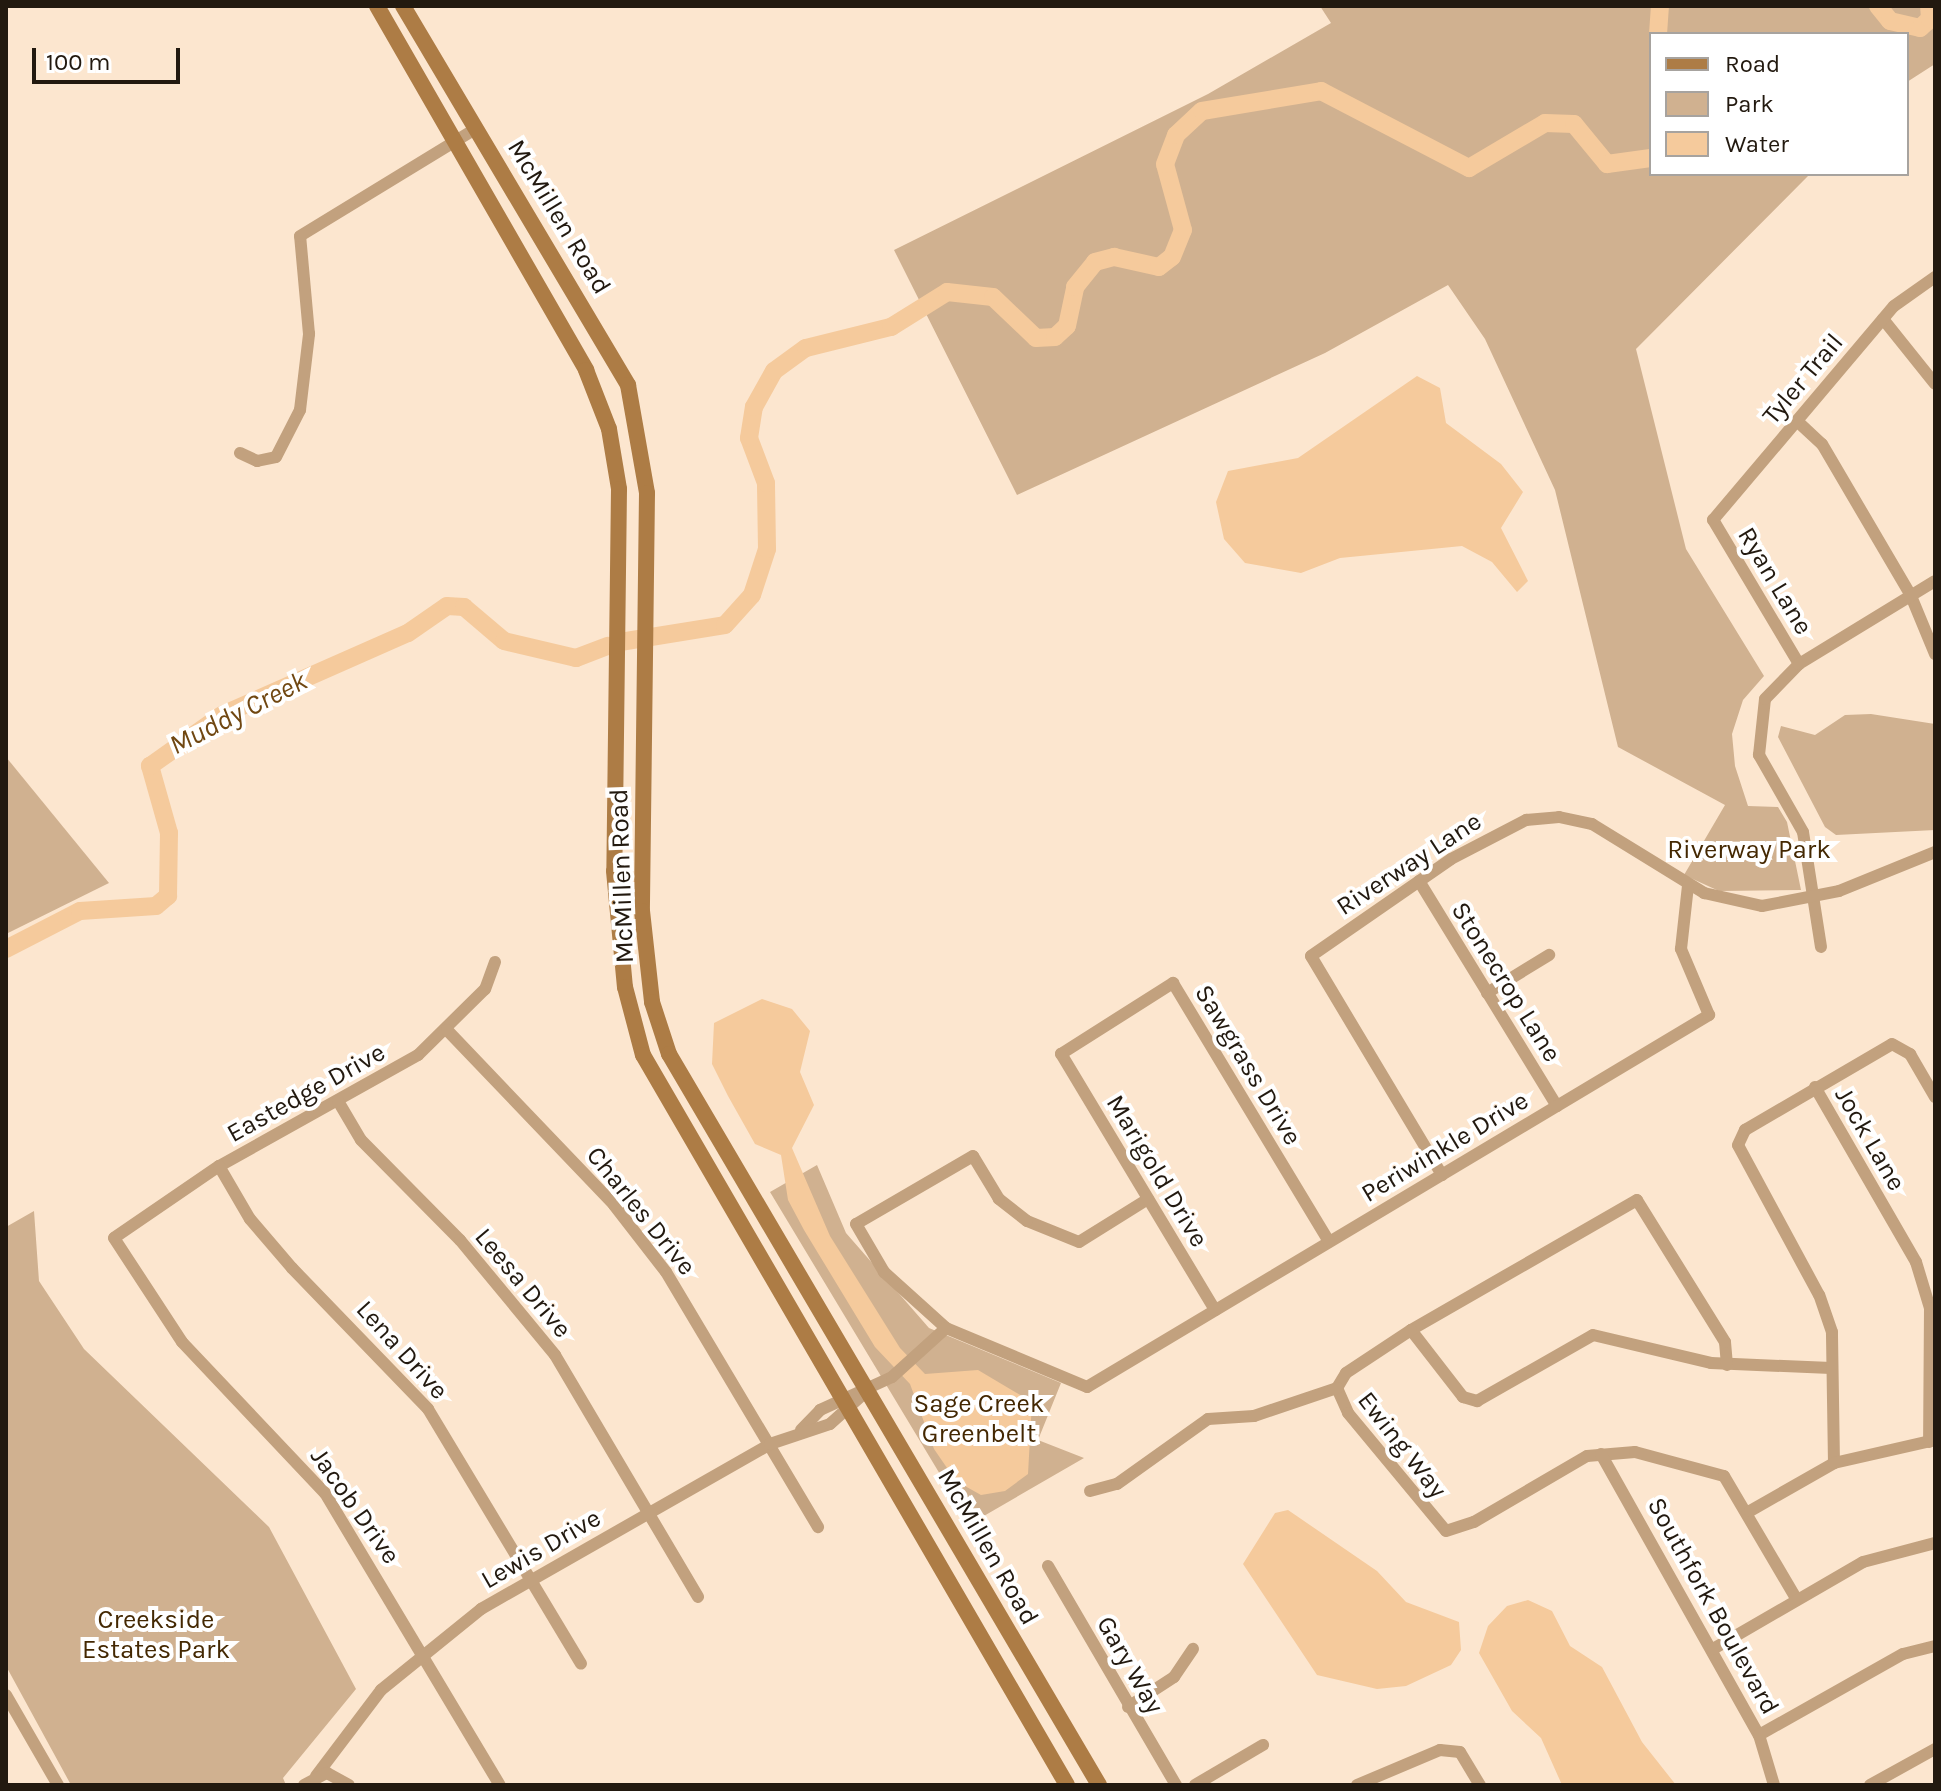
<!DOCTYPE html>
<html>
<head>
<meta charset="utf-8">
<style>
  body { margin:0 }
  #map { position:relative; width:1941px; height:1791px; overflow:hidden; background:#fce6cf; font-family:Karla,sans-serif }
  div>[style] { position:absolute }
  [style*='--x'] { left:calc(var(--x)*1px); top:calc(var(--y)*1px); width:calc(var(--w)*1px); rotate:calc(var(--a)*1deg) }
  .green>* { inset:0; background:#d0b190 }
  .water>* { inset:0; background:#f5ca9c }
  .river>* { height:18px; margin:-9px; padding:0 9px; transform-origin:9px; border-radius:9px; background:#f5ca9c }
  .minor>* { height:12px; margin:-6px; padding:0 6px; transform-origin:6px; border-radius:6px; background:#c2a17e }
  .secondary>* { height:16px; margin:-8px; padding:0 8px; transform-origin:8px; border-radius:8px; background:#ad7c45 }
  span { translate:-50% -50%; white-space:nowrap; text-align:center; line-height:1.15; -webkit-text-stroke:8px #fff; paint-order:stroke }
  .street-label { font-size:26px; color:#22190f }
  .park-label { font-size:26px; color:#442802 }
  .water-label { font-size:28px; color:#704711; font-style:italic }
  .frame { position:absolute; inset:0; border:8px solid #22190f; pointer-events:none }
  .legend { position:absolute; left:1649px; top:32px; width:260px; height:144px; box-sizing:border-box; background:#fff; border:2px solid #a7a39f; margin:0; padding:10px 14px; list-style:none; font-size:24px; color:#22190f }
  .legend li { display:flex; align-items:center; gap:16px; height:40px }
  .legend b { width:40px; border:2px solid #a7a39f }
  .scale { position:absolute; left:32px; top:48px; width:148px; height:36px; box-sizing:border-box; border:4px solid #22190f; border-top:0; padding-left:10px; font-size:24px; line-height:28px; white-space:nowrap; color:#22190f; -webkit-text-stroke:6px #fff; paint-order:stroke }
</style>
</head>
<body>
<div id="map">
  <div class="green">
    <div style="clip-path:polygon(1320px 6px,1935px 6px,1935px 64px,1907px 82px,1907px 34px,1651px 34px,1651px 174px,1810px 174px,1636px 349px,1686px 549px,1764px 676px,1743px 700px,1732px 734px,1735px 766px,1748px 806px,1778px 807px,1787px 822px,1801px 890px,1719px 891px,1684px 875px,1725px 805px,1618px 747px,1555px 490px,1485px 339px,1448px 285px,1325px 353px,1017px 495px,894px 250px,1208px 94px,1331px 23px)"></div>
    <div style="clip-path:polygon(1871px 714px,1935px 724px,1935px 830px,1836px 835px,1825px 827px,1778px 737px,1781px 726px,1815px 735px,1845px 715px)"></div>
    <div style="clip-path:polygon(6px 757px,109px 883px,6px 934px)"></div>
    <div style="clip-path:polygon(817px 1165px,846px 1233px,929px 1328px,1061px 1383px,1038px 1440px,1084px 1458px,970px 1524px,770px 1192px)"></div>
    <div style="clip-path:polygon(34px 1211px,39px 1281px,84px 1349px,269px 1527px,356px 1689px,283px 1778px,286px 1785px,71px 1785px,6px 1666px,6px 1227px)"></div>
  </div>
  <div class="water">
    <div style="clip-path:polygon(1417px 376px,1440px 388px,1446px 423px,1501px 464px,1523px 492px,1501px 528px,1528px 581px,1517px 592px,1492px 562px,1462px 546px,1340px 558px,1301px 573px,1245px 563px,1224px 539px,1216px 502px,1228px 471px,1298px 458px)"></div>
    <div style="clip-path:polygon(762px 999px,792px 1009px,810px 1031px,800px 1072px,814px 1105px,792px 1148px,830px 1236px,900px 1348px,925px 1374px,978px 1370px,1032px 1402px,1028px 1474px,1005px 1491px,981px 1495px,956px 1481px,934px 1449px,910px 1384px,875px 1347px,804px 1230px,788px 1200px,781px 1155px,755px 1144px,728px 1096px,712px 1064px,714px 1023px)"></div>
    <div style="clip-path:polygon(1288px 1510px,1377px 1571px,1406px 1602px,1459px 1622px,1461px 1650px,1451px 1665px,1406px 1686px,1377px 1689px,1317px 1675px,1243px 1564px,1275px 1513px)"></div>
    <div style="clip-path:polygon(1528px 1600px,1552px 1611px,1570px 1646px,1602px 1667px,1642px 1742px,1676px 1785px,1562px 1785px,1541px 1738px,1512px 1711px,1479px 1653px,1488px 1626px,1507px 1606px)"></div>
  </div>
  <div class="river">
    <div style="--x:1878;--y:6;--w:19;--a:51"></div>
    <div style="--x:1890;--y:21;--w:31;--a:13"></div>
    <div style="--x:1920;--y:28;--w:13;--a:-42"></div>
    <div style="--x:1930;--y:19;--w:13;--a:-94"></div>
    <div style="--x:1658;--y:34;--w:28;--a:-86"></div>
    <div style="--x:620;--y:642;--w:106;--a:-9.2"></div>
    <div style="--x:725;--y:625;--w:40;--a:-48"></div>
    <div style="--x:752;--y:595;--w:48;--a:-71.9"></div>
    <div style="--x:767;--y:549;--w:66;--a:-90.9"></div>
    <div style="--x:766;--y:483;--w:48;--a:-110.7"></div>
    <div style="--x:749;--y:438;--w:31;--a:-81"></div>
    <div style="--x:754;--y:407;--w:41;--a:-60.9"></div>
    <div style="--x:774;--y:371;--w:39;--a:-36"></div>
    <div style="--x:806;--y:348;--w:88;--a:-13.9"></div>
    <div style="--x:891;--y:327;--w:66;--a:-32"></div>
    <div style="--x:947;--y:292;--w:46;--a:6.2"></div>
    <div style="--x:993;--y:297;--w:59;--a:43.6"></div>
    <div style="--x:1036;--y:338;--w:19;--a:-3"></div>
    <div style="--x:1055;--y:337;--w:16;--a:-43"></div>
    <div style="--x:1067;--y:326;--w:40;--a:-78"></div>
    <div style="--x:1075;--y:287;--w:32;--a:-51"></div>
    <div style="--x:1095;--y:262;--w:20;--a:-15"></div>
    <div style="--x:1114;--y:257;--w:46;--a:12.5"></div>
    <div style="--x:1159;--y:267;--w:16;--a:-38"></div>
    <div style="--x:1172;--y:257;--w:29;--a:-68"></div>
    <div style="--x:1183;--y:230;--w:68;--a:-105.3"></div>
    <div style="--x:1165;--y:164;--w:31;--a:-69"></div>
    <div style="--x:1176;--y:135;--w:35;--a:-43"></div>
    <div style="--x:1202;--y:111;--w:121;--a:-9.5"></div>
    <div style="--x:1321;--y:91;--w:167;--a:27.5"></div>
    <div style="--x:1469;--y:168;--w:88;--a:-30.6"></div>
    <div style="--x:1545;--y:123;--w:29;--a:2"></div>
    <div style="--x:1574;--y:124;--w:52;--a:50.5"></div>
    <div style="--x:1607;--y:164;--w:44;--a:-7.8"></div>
    <div style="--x:6;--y:949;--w:83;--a:-27.2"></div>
    <div style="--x:80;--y:911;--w:76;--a:-3.8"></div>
    <div style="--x:156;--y:906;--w:16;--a:-40"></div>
    <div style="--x:168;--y:896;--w:63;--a:-89.1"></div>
    <div style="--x:169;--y:833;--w:70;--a:-105.8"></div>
    <div style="--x:150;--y:766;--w:88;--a:-35.3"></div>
    <div style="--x:222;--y:715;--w:203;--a:-23.8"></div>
    <div style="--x:408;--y:633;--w:47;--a:-34.7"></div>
    <div style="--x:447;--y:606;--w:17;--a:3"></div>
    <div style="--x:464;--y:607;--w:52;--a:40.4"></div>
    <div style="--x:504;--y:641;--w:74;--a:13.3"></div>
    <div style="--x:576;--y:658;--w:34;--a:-21"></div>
  </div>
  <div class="minor">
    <div style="--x:1883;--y:319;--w:83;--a:51.3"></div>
    <div style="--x:1797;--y:421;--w:34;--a:43"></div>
    <div style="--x:1822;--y:444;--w:176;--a:59.6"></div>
    <div style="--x:1911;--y:596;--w:63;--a:67.5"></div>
    <div style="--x:240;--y:453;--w:19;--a:25"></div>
    <div style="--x:257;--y:461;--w:19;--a:-12"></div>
    <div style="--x:276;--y:457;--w:53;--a:-62.9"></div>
    <div style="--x:300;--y:410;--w:77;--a:-83.2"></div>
    <div style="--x:309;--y:334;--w:98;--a:-95.2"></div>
    <div style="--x:300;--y:236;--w:207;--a:-31.4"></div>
    <div style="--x:1799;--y:664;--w:168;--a:-120.8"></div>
    <div style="--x:1713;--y:520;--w:280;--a:-49.8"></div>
    <div style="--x:1894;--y:306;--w:50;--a:-35.3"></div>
    <div style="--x:1419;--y:881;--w:264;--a:58.5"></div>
    <div style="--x:1821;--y:947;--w:116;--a:-98.9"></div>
    <div style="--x:1803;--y:832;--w:89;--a:-119.7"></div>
    <div style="--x:1759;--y:755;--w:56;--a:-83.9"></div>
    <div style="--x:1765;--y:699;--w:49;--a:-45.8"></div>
    <div style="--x:1799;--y:664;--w:159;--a:-31.4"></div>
    <div style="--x:495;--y:962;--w:29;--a:110"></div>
    <div style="--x:485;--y:989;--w:94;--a:135.4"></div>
    <div style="--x:418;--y:1055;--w:228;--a:150.8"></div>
    <div style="--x:219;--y:1166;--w:127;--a:145.6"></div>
    <div style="--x:114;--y:1238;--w:124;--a:56.8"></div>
    <div style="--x:182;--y:1342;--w:208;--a:46.6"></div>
    <div style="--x:325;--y:1493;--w:340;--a:59.1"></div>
    <div style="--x:1487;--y:993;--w:73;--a:-31.5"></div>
    <div style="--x:447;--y:1030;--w:242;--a:46.3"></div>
    <div style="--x:614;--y:1205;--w:85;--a:52.2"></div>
    <div style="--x:666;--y:1272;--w:297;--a:59.2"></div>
    <div style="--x:1815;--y:1087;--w:202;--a:60"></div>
    <div style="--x:1916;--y:1262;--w:48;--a:73.1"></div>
    <div style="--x:1930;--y:1308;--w:134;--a:90.4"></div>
    <div style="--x:338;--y:1101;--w:45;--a:59.5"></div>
    <div style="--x:361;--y:1140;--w:141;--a:45.3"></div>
    <div style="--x:460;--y:1240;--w:149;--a:50.4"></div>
    <div style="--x:555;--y:1355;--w:281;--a:59.4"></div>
    <div style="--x:219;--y:1166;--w:61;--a:59.7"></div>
    <div style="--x:250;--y:1219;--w:65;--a:49.4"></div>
    <div style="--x:292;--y:1268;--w:196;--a:46"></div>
    <div style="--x:428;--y:1409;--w:297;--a:59"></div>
    <div style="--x:1442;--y:1175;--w:255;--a:-120.9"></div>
    <div style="--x:1311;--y:956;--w:170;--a:-34.7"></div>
    <div style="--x:1451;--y:859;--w:85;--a:-27.5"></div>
    <div style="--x:1526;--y:820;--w:33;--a:-5"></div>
    <div style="--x:1559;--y:817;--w:34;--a:12"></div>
    <div style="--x:1592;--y:824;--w:132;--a:31.6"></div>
    <div style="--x:1704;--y:893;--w:59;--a:12.6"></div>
    <div style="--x:1762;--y:906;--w:78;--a:-11"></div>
    <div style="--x:1839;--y:891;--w:104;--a:-22.1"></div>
    <div style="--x:1148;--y:1199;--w:81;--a:148.1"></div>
    <div style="--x:1079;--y:1242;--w:56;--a:-158"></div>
    <div style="--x:1027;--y:1221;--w:36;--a:-142"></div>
    <div style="--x:999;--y:1199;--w:50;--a:-121.2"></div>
    <div style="--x:973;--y:1156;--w:135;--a:149.8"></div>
    <div style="--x:856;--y:1224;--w:56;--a:59.7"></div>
    <div style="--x:884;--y:1272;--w:84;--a:42.1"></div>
    <div style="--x:946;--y:1328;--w:153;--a:22.7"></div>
    <div style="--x:1087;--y:1387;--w:725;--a:-30.88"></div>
    <div style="--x:1709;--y:1015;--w:72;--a:-113"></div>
    <div style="--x:1681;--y:949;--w:63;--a:-83.7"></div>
    <div style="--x:1215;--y:1310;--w:299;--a:-121"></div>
    <div style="--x:1061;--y:1054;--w:133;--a:-32.4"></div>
    <div style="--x:1173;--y:983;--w:302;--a:58.9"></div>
    <div style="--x:1411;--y:1330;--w:85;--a:52.2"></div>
    <div style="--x:1463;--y:1397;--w:15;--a:16"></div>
    <div style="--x:1477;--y:1401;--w:133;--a:-29.6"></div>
    <div style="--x:1593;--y:1335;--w:121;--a:13.3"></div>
    <div style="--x:1711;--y:1363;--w:120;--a:2.4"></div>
    <div style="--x:1727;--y:1365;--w:23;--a:-95"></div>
    <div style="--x:1725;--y:1342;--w:167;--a:-121.8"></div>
    <div style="--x:1637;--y:1200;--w:261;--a:150.1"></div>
    <div style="--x:1411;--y:1330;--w:78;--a:146.5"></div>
    <div style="--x:1346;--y:1373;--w:17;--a:121"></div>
    <div style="--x:1337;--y:1388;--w:27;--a:66"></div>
    <div style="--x:1348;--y:1413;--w:153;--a:50.3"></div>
    <div style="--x:1446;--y:1531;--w:29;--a:-18"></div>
    <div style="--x:1474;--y:1522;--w:131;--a:-30.3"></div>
    <div style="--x:1587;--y:1456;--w:48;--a:-4.8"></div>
    <div style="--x:1635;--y:1452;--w:92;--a:15.1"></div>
    <div style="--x:1724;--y:1476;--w:142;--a:59.5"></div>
    <div style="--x:801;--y:1430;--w:28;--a:-46"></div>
    <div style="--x:820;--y:1410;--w:79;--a:-24.6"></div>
    <div style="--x:892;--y:1377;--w:73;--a:-42.2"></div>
    <div style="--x:1601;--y:1454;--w:322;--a:60.7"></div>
    <div style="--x:1759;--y:1735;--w:52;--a:73.3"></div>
    <div style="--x:1834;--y:1463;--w:131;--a:-90.9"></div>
    <div style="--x:1832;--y:1332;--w:39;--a:-109"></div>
    <div style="--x:1819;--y:1295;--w:170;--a:-118.4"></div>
    <div style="--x:1738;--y:1145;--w:17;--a:-65"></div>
    <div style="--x:1745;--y:1130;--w:170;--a:-30.3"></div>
    <div style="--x:1892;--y:1044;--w:21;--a:29"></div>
    <div style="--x:1910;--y:1054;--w:50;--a:59.8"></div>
    <div style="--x:1090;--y:1491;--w:28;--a:-15"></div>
    <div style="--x:1117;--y:1484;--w:112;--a:-35.5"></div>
    <div style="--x:1208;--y:1419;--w:46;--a:-3.7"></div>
    <div style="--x:1254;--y:1416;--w:88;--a:-18.6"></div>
    <div style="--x:1750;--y:1511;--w:97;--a:-29.7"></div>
    <div style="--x:1834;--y:1463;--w:104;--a:-12.8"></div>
    <div style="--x:1048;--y:1566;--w:254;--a:59.7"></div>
    <div style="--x:1713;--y:1649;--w:173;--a:-30.1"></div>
    <div style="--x:1863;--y:1562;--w:74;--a:-14.8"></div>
    <div style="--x:6;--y:1695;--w:104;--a:60"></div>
    <div style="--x:1128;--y:1707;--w:55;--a:-33.1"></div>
    <div style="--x:1174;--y:1677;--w:34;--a:-56"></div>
    <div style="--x:1759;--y:1735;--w:165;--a:-29.4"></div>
    <div style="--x:1903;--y:1654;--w:33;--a:-14"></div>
    <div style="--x:316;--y:1776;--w:108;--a:-52.9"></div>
    <div style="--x:381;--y:1690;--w:129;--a:-39"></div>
    <div style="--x:481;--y:1609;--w:333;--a:-29.7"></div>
    <div style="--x:770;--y:1444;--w:63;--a:-18.4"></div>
    <div style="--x:830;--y:1424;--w:52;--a:-41.9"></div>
    <div style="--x:304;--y:1785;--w:26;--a:-28"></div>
    <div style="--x:327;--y:1773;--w:25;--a:29"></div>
    <div style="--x:1195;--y:1785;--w:79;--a:-30.5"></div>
    <div style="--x:1357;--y:1785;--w:90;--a:-22.9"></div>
    <div style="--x:1440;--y:1750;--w:20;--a:6"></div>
    <div style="--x:1460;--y:1752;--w:39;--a:59"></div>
    <div style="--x:1870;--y:1785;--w:74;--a:-29"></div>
  </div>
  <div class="secondary">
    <div style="--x:377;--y:6;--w:420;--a:60.1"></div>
    <div style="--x:586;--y:370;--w:63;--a:68.7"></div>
    <div style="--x:609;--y:429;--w:61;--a:80.5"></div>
    <div style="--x:619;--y:489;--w:382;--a:90.7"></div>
    <div style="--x:614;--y:871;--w:117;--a:84.6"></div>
    <div style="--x:625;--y:987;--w:70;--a:75.2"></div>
    <div style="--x:643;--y:1055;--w:844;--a:59.85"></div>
    <div style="--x:403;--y:6;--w:441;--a:59.3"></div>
    <div style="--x:628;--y:385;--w:110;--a:80"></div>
    <div style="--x:647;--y:493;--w:418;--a:90.7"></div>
    <div style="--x:642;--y:911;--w:92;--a:83.7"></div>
    <div style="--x:652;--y:1002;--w:55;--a:71.9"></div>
    <div style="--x:669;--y:1054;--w:848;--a:59.53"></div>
  </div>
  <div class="street-label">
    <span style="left:559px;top:217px;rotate:59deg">McMillen Road</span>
    <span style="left:1803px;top:379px;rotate:-50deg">Tyler Trail</span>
    <span style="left:1775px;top:581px;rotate:59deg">Ryan Lane</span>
    <span style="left:1409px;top:864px;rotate:-33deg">Riverway Lane</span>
    <span style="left:622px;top:876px;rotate:-92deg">McMillen Road</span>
    <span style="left:1506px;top:982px;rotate:58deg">Stonecrop Lane</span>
    <span style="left:1248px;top:1065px;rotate:59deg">Sawgrass Drive</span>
    <span style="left:306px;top:1093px;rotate:-29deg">Eastedge Drive</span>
    <span style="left:1870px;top:1139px;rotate:60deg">Jock Lane</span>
    <span style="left:1445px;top:1147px;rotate:-31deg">Periwinkle Drive</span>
    <span style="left:1157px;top:1171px;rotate:59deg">Marigold Drive</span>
    <span style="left:641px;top:1211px;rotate:51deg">Charles Drive</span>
    <span style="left:523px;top:1283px;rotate:50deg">Leesa Drive</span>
    <span style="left:402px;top:1350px;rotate:48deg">Lena Drive</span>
    <span style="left:1402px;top:1445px;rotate:52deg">Ewing Way</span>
    <span style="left:355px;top:1506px;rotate:55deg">Jacob Drive</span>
    <span style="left:988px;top:1547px;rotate:60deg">McMillen Road</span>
    <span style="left:541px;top:1549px;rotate:-30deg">Lewis Drive</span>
    <span style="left:1713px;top:1606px;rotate:61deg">Southfork Boulevard</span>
    <span style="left:1130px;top:1665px;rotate:60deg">Gary Way</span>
  </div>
  <div class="park-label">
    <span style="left:1749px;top:850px">Riverway Park</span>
    <span style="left:979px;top:1419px">Sage Creek<br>Greenbelt</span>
    <span style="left:156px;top:1635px">Creekside<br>Estates Park</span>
  </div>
  <div class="water-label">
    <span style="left:238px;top:713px;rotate:-27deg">Muddy Creek</span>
  </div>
  <div class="frame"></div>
  <ul class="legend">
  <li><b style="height:10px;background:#ad7c45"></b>Road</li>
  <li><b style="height:22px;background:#d0b190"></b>Park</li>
  <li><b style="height:22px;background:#f5ca9c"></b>Water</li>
  </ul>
  <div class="scale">100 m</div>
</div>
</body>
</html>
